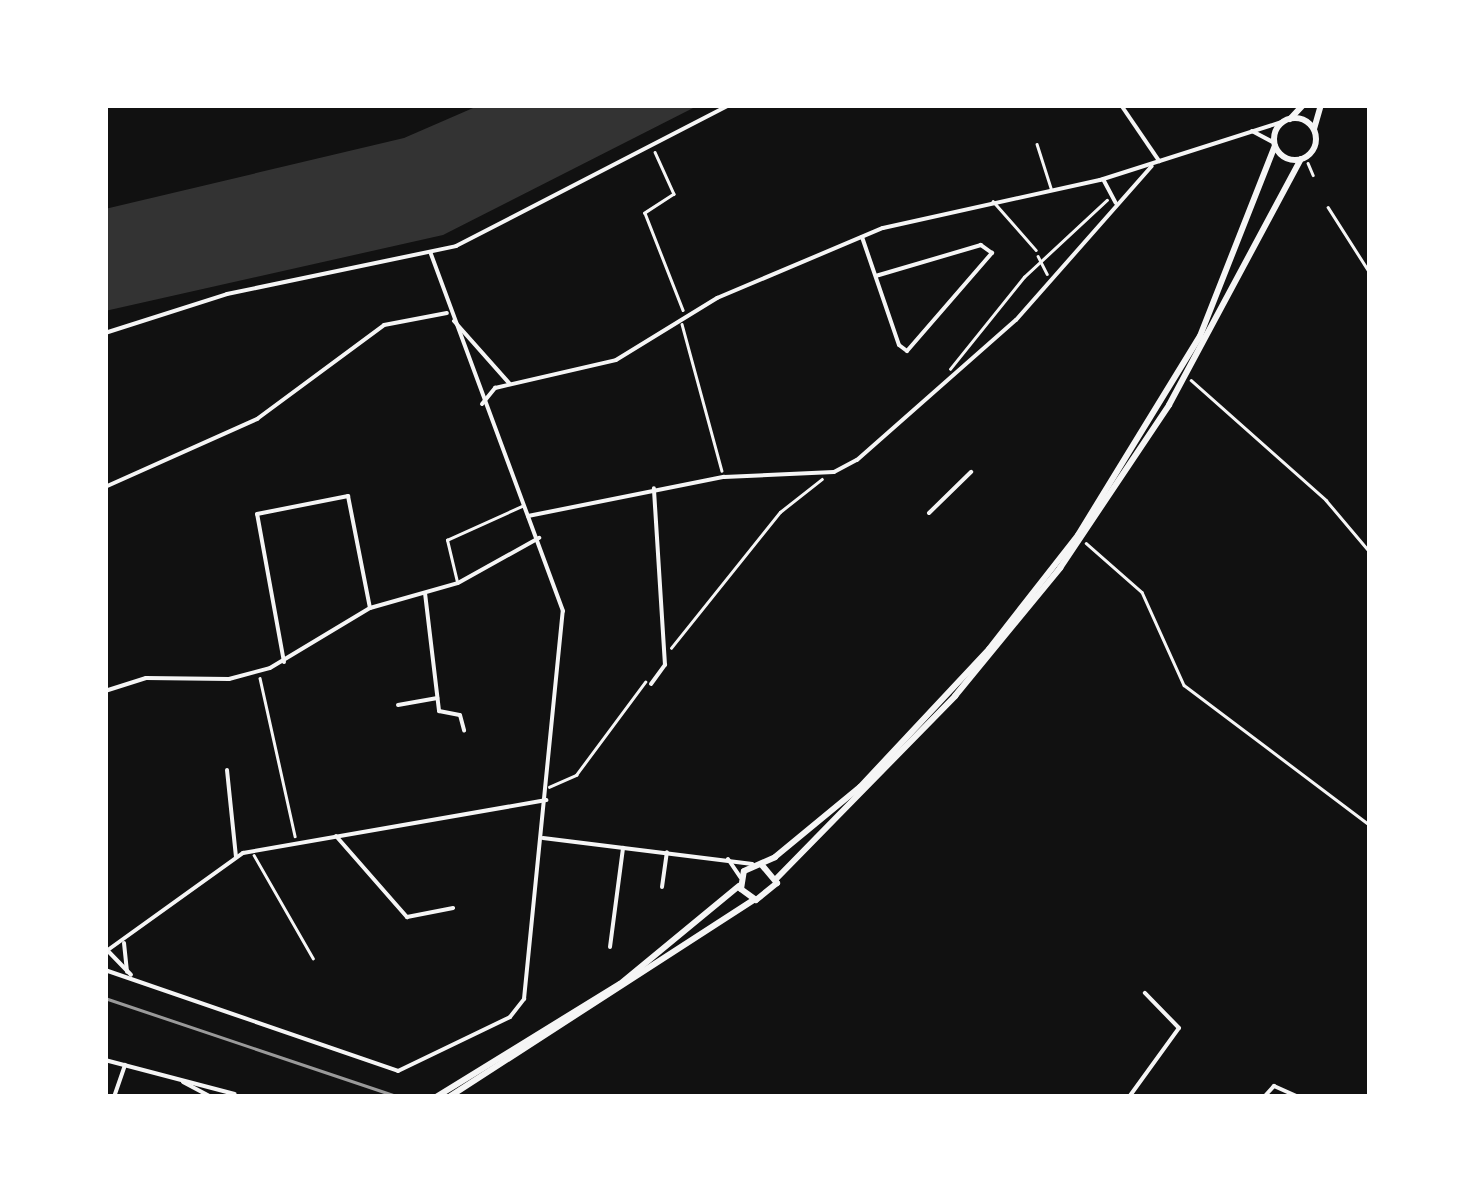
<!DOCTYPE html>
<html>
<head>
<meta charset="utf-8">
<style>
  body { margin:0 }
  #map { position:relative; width:1475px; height:1202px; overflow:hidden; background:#111; font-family:Manrope,sans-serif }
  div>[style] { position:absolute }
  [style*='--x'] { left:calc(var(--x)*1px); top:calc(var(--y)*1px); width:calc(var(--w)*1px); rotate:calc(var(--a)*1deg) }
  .water>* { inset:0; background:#333 }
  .path>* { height:2.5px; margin:-1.25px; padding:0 1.25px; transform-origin:1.25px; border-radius:1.25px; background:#f5f5f5 }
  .service>* { height:2.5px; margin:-1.25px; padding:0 1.25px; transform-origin:1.25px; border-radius:1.25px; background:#f5f5f5 }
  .pedestrian>* { height:4px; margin:-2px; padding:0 2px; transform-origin:2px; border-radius:2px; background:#f5f5f5 }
  .minor>* { height:4px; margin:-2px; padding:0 2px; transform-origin:2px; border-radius:2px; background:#f5f5f5 }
  .secondary>* { height:6px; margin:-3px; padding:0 3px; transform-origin:3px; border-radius:3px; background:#f5f5f5 }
  .secondary>.ring { margin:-3px; padding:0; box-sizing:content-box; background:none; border:6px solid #f5f5f5; border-radius:50% }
  .rail>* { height:2.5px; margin:-1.25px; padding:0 1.25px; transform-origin:1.25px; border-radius:1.25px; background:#9a9a9a }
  span { translate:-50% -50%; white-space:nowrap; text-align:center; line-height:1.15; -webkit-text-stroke:9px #fff; paint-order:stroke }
  .frame { position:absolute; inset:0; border:108px solid #fff; pointer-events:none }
</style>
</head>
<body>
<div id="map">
  <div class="water">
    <div style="clip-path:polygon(480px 105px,699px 105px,443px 235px,105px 311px,105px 209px,404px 138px)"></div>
  </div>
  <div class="path">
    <div style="--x:655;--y:152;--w:46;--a:65.7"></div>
    <div style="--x:674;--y:194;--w:35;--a:147"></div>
    <div style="--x:645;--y:213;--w:104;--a:68.6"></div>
    <div style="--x:1308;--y:163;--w:13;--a:67"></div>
    <div style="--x:1328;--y:207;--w:78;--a:57.5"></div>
    <div style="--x:1038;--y:256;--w:20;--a:63"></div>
    <div style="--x:682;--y:324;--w:152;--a:74.8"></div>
    <div style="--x:950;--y:369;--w:118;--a:-51.2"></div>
    <div style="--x:1024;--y:277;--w:113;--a:-42.9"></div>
    <div style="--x:1191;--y:380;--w:181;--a:41.6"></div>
    <div style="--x:1326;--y:500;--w:68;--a:49.8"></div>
    <div style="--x:1086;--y:543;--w:74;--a:41.2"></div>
    <div style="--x:1142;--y:592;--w:102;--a:65.7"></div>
    <div style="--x:1184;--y:685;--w:233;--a:37"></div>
    <div style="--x:671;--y:648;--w:174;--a:-51.3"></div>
    <div style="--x:780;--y:512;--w:53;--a:-38.2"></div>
    <div style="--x:260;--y:678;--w:162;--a:77.5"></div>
    <div style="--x:549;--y:787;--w:30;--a:-24"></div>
    <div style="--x:576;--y:775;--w:116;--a:-53.4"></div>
    <div style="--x:254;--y:855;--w:119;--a:60.2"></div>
  </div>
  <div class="service">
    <div style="--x:1037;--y:144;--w:46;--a:72.3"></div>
    <div style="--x:993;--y:201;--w:65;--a:48.7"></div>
    <div style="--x:457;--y:582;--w:43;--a:-103.4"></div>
    <div style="--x:447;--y:540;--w:82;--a:-24.4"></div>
  </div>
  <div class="pedestrian">
    <div style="--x:929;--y:513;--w:59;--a:-44.3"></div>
  </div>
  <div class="minor">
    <div style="--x:1121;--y:105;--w:68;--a:55.8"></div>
    <div style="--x:1252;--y:131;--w:26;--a:28"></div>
    <div style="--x:1103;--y:179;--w:27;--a:62"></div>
    <div style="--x:862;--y:237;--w:114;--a:71.1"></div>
    <div style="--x:899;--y:345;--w:10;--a:37"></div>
    <div style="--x:907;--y:351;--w:130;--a:-49.1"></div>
    <div style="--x:992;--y:253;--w:14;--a:-144"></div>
    <div style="--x:981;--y:245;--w:109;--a:163.6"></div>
    <div style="--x:454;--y:321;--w:84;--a:48.4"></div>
    <div style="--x:105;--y:333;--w:128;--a:-17.7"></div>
    <div style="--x:227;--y:294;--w:234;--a:-11.8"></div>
    <div style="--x:456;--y:246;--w:307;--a:-27.3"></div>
    <div style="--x:482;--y:404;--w:21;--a:-51"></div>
    <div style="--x:495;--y:388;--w:124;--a:-13"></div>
    <div style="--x:616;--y:360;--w:119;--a:-31.5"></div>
    <div style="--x:717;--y:298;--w:180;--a:-22.9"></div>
    <div style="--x:883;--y:228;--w:222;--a:-12.5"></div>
    <div style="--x:1100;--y:180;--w:194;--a:-17.7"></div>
    <div style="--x:105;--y:487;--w:167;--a:-24.1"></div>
    <div style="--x:257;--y:419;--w:158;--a:-36.5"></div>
    <div style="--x:384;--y:325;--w:64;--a:-10.8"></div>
    <div style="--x:528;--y:516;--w:200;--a:-11.3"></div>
    <div style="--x:724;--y:477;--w:110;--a:-2.6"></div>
    <div style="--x:834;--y:472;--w:26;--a:-28"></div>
    <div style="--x:857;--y:460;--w:212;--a:-41.4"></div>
    <div style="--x:1016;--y:320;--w:205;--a:-48.6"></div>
    <div style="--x:425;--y:593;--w:119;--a:83.2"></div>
    <div style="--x:439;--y:711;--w:21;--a:11"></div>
    <div style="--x:460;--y:715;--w:16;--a:75"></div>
    <div style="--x:284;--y:662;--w:150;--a:-100.3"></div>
    <div style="--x:257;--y:514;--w:93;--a:-11.2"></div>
    <div style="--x:348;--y:496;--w:114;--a:78.9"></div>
    <div style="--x:651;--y:684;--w:24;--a:-54"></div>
    <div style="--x:665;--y:665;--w:177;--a:-93.6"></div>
    <div style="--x:105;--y:691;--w:43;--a:-17.6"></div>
    <div style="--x:146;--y:678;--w:83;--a:0.7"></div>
    <div style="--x:229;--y:679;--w:42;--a:-15"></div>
    <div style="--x:270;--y:668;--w:117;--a:-31"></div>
    <div style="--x:370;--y:608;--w:91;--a:-15.9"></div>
    <div style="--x:458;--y:583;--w:93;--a:-29.1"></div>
    <div style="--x:398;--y:705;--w:40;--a:-10"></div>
    <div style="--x:227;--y:770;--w:87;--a:84.1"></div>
    <div style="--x:336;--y:836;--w:108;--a:48.8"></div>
    <div style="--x:407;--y:917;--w:47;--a:-11.1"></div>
    <div style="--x:543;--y:838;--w:211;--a:7.1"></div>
    <div style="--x:728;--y:859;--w:22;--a:56"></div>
    <div style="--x:662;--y:887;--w:35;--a:-82"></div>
    <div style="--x:124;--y:943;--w:29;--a:84"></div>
    <div style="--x:610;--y:947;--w:100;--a:-82.5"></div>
    <div style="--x:108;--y:951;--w:33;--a:46"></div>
    <div style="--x:105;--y:952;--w:170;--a:-35.7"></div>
    <div style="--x:243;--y:853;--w:308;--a:-9.9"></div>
    <div style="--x:105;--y:970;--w:310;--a:19"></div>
    <div style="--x:398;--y:1071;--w:124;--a:-25.7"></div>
    <div style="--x:510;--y:1017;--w:23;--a:-52"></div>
    <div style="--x:524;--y:999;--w:390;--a:-84.3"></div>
    <div style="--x:563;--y:611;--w:381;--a:-110.3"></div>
    <div style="--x:105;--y:1060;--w:134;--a:14.7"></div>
    <div style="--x:183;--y:1082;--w:32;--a:28"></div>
    <div style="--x:114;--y:1097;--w:34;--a:-71"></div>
    <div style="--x:1129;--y:1097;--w:85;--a:-54.1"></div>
    <div style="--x:1179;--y:1028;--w:49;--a:-134.2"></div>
    <div style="--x:1264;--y:1097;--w:15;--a:-48"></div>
    <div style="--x:1274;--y:1086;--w:27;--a:24"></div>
  </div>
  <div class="secondary">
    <div class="ring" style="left:1274px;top:118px;width:36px;height:36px"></div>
    <div style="--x:1290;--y:119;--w:19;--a:-47"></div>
    <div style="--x:1314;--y:129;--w:25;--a:-74"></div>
    <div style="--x:761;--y:864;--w:25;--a:50"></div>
    <div style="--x:777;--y:883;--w:27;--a:141"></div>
    <div style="--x:756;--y:900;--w:19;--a:-144"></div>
    <div style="--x:741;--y:889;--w:18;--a:-81"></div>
    <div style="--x:744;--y:871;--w:34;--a:-24"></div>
    <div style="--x:775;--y:857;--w:110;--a:-39.5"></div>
    <div style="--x:860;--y:787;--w:189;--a:-46.9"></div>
    <div style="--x:989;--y:649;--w:145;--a:-52"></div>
    <div style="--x:1078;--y:535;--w:233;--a:-58.5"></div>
    <div style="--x:1200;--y:336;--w:204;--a:-68.5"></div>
    <div style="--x:777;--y:878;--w:255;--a:-45.6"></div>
    <div style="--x:955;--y:696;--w:166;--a:-50.6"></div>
    <div style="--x:1060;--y:568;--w:196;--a:-56.2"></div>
    <div style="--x:1169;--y:405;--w:279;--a:-61.8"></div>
    <div style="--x:235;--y:1097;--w:26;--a:0"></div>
    <div style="--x:436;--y:1097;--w:216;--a:-31.6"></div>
    <div style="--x:620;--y:984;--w:154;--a:-39.5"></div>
    <div style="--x:449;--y:1097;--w:362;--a:-32.9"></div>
  </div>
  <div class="rail">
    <div style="--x:105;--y:998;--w:310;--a:18.6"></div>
  </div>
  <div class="frame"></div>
</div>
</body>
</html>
